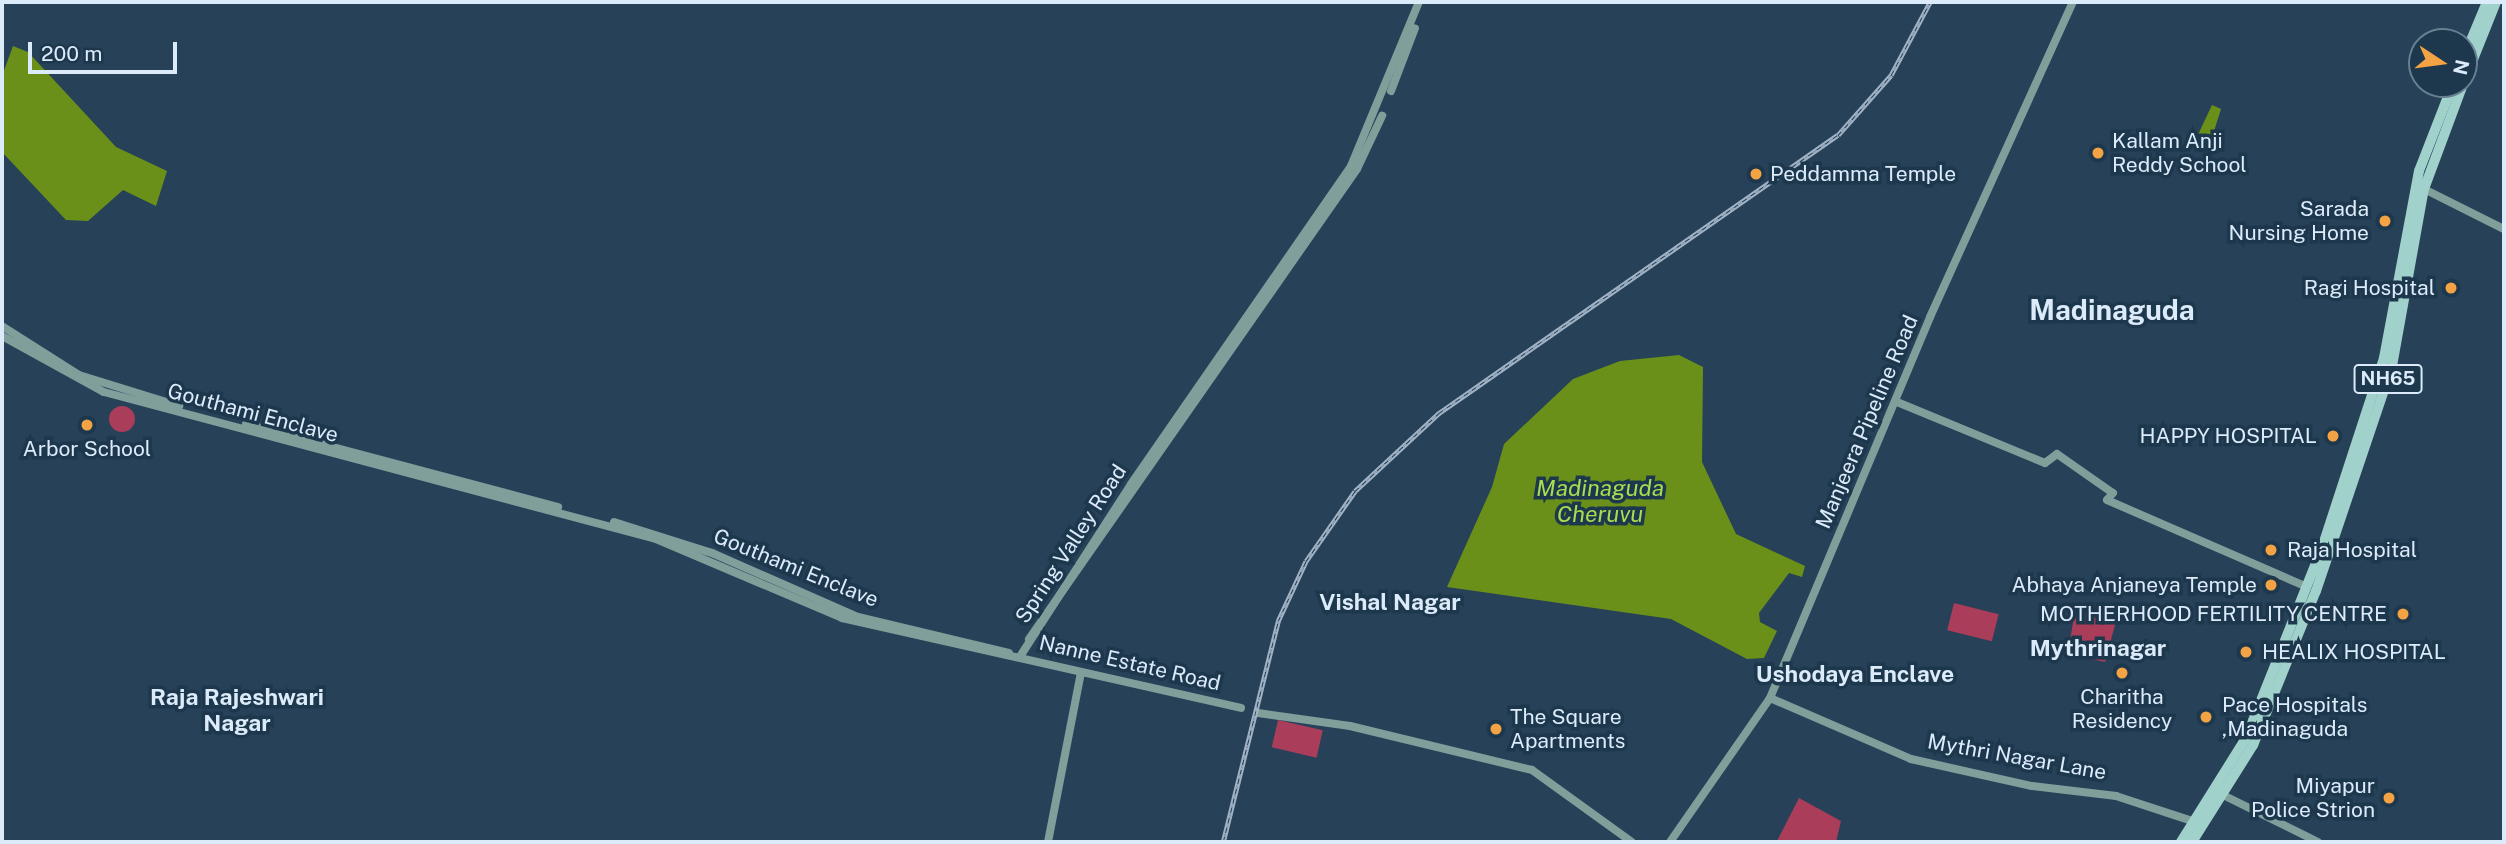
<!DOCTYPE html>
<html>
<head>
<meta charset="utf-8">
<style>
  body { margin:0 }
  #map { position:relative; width:2506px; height:844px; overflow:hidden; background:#274159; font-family:"Public Sans",sans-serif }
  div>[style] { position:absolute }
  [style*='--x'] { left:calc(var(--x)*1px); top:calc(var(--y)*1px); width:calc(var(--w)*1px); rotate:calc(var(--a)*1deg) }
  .green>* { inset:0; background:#a93d5a; transform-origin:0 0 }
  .round { border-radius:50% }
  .water>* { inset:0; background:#6a901a }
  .secondary>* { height:8px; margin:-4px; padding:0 4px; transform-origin:4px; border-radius:4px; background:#809f9b }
  .highway>* { height:10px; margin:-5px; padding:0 5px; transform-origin:5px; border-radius:5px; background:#a0d1cb }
  .rail>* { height:4.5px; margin-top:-2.25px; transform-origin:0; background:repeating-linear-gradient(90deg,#1d374d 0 5px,#a1b3c5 0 10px); box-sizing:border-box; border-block:2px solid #a1b3c5 }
  .dots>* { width:19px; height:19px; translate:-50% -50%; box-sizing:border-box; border:4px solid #1d374d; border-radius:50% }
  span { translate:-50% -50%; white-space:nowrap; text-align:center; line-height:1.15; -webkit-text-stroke:7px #1d374d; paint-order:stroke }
  .shield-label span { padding:2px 5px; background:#1d374d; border:2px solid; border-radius:5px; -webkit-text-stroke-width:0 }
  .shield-label { font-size:19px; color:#dcebfa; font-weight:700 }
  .poi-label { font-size:21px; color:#dcebfa }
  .left { translate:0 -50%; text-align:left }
  .right { translate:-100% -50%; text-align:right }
  .street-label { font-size:21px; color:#dcebfa }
  .water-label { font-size:23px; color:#a9dc50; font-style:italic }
  .neighbourhood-label { font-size:23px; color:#dcebfa; font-weight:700 }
  .district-label { font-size:28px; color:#dcebfa; font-weight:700 }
  .frame { position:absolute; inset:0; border:4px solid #dcebfa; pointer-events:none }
  .north { position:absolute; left:2408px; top:28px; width:70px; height:70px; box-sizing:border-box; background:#1d374d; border:2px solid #697f92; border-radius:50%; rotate:103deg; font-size:19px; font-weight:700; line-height:28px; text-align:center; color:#dcebfa }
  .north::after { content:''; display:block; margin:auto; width:24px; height:32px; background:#f4a344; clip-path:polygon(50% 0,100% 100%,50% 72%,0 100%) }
  .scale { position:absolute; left:28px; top:42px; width:149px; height:32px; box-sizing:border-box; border:4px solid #dcebfa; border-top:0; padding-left:9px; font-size:21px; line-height:24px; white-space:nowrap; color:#dcebfa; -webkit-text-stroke:5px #1d374d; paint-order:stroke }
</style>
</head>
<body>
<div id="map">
  <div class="green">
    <div class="round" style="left:109px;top:406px;width:26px;height:26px"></div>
    <div style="left:1954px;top:603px;width:46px;height:28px;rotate:14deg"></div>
    <div style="clip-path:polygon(2080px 613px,2118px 614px,2105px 662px,2068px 654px,2074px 616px)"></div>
    <div style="left:1278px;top:720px;width:46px;height:28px;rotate:13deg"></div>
    <div style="clip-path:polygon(1799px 798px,1841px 821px,1836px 842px,1777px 841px)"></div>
  </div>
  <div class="water">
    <div style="clip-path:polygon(13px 46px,28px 52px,116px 147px,167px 171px,156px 206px,123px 190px,88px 221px,66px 220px,2px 152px,2px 76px)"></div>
    <div style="clip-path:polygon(2212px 105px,2221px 109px,2209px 147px,2195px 141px)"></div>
    <div style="clip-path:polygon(1679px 355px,1703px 367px,1702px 462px,1736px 534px,1805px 566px,1802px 577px,1789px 573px,1759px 613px,1760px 622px,1777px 631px,1764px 658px,1747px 659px,1671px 619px,1447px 587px,1492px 487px,1504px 444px,1573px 379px,1620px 361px)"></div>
  </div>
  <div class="secondary">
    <div style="--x:1391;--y:91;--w:67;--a:-69.1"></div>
    <div style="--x:2424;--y:189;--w:89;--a:26.6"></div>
    <div style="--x:2;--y:326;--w:91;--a:32.5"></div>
    <div style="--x:79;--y:375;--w:105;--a:17.2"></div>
    <div style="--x:2;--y:336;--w:116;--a:28.8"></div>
    <div style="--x:104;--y:392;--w:571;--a:14.91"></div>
    <div style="--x:656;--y:539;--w:202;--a:23"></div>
    <div style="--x:842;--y:618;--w:409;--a:12.7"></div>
    <div style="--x:1897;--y:402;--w:160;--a:22.4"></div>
    <div style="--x:2045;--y:463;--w:15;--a:-37"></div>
    <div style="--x:2057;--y:454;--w:68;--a:34.9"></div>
    <div style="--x:2113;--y:493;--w:9;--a:131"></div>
    <div style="--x:2107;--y:500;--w:218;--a:23.5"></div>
    <div style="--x:246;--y:424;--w:323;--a:14.9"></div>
    <div style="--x:614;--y:522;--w:103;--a:17.6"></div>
    <div style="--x:712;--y:553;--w:159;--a:23.7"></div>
    <div style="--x:858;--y:617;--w:155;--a:13.4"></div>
    <div style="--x:1029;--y:639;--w:573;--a:-55.09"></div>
    <div style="--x:1357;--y:169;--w:59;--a:-64.7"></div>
    <div style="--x:1021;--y:655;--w:203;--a:-57.2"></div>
    <div style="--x:1131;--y:484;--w:387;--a:-55.3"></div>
    <div style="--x:1351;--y:166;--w:178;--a:-67.5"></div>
    <div style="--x:1770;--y:698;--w:154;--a:23.4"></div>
    <div style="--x:1911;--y:759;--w:124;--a:12.6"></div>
    <div style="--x:2032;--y:786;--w:85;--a:6.8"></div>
    <div style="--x:2116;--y:796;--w:83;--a:18.2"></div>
    <div style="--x:1258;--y:713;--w:93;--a:8"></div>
    <div style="--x:1350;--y:726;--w:187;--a:13.6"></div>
    <div style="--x:1532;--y:770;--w:123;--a:35.8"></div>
    <div style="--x:2223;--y:795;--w:106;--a:26.3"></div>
    <div style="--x:1048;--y:842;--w:172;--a:-79"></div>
    <div style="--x:1670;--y:842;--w:175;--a:-55.2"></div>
    <div style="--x:1770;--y:698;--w:413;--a:-67.2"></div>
    <div style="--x:1930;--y:317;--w:346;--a:-65.6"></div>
  </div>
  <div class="highway">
    <div style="--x:2464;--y:57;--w:60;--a:-67.3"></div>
    <div style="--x:2464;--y:82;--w:86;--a:-68.2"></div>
    <div style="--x:2181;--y:842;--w:123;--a:-58"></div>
    <div style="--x:2246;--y:738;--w:205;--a:-68.2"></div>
    <div style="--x:2322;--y:548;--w:200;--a:-71.9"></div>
    <div style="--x:2384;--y:358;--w:190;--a:-79.4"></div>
    <div style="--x:2419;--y:171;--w:93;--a:-68.7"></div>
    <div style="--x:2192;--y:842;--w:115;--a:-57.8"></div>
    <div style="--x:2253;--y:745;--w:166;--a:-67.8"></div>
    <div style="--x:2316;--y:591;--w:237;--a:-71.3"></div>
    <div style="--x:2392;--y:366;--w:180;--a:-79.8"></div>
    <div style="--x:2424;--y:189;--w:112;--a:-69.6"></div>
  </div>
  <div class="rail">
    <div style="--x:1223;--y:842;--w:228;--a:-76"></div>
    <div style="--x:1278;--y:621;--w:66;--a:-65"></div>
    <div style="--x:1306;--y:561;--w:85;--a:-55"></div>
    <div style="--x:1355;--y:491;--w:115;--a:-42.9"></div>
    <div style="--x:1439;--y:413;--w:486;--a:-34.9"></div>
    <div style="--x:1838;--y:135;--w:80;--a:-48.5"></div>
    <div style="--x:1891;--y:75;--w:83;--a:-61.9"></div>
  </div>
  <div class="dots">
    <div style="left:2098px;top:153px;background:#f4a344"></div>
    <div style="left:1756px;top:174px;background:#f4a344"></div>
    <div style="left:2385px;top:221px;background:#f4a344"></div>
    <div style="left:2451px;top:288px;background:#f4a344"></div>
    <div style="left:87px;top:425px;background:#f4a344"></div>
    <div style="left:2333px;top:436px;background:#f4a344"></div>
    <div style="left:2271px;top:550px;background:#f4a344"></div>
    <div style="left:2271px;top:585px;background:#f4a344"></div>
    <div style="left:2403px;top:614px;background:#f4a344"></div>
    <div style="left:2246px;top:652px;background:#f4a344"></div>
    <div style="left:2122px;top:673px;background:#f4a344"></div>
    <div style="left:2206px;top:717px;background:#f4a344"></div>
    <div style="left:1496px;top:729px;background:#f4a344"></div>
    <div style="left:2389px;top:798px;background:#f4a344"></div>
  </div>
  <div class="shield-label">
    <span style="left:2388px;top:379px">NH65</span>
  </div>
  <div class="poi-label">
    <span class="left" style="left:2112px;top:153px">Kallam Anji<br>Reddy School</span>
    <span class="left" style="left:1770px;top:174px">Peddamma Temple</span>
    <span class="right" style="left:2369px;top:221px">Sarada<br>Nursing Home</span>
    <span class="right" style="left:2435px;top:288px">Ragi Hospital</span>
    <span class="right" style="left:2317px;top:436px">HAPPY HOSPITAL</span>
    <span style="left:87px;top:449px">Arbor School</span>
    <span class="left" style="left:2287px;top:550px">Raja Hospital</span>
    <span class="right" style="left:2257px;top:585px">Abhaya Anjaneya Temple</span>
    <span class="right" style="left:2387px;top:614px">MOTHERHOOD FERTILITY CENTRE</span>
    <span class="left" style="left:2262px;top:652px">HEALIX HOSPITAL</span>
    <span style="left:2122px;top:709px">Charitha<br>Residency</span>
    <span class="left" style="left:2222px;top:717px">Pace Hospitals<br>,Madinaguda</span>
    <span class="left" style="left:1510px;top:729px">The Square<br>Apartments</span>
    <span class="right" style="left:2375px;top:798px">Miyapur<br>Police Strion</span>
  </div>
  <div class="street-label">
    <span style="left:253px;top:413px;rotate:15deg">Gouthami Enclave</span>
    <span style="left:1867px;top:422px;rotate:-67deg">Manjeera Pipeline Road</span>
    <span style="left:1071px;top:544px;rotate:-57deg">Spring Valley Road</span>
    <span style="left:796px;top:568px;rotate:22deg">Gouthami Enclave</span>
    <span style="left:1130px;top:663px;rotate:13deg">Nanne Estate Road</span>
    <span style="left:2017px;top:757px;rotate:10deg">Mythri Nagar Lane</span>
  </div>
  <div class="water-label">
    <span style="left:1600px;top:501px">Madinaguda<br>Cheruvu</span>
  </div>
  <div class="neighbourhood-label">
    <span style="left:1390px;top:602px">Vishal Nagar</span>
    <span style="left:2098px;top:648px">Mythrinagar</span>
    <span style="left:1855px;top:674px">Ushodaya Enclave</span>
    <span style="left:237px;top:710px">Raja Rajeshwari<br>Nagar</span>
  </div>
  <div class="district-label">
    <span style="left:2112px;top:310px">Madinaguda</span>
  </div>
  <div class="frame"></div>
  <div class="north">N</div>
  <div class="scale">200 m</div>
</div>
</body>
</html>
